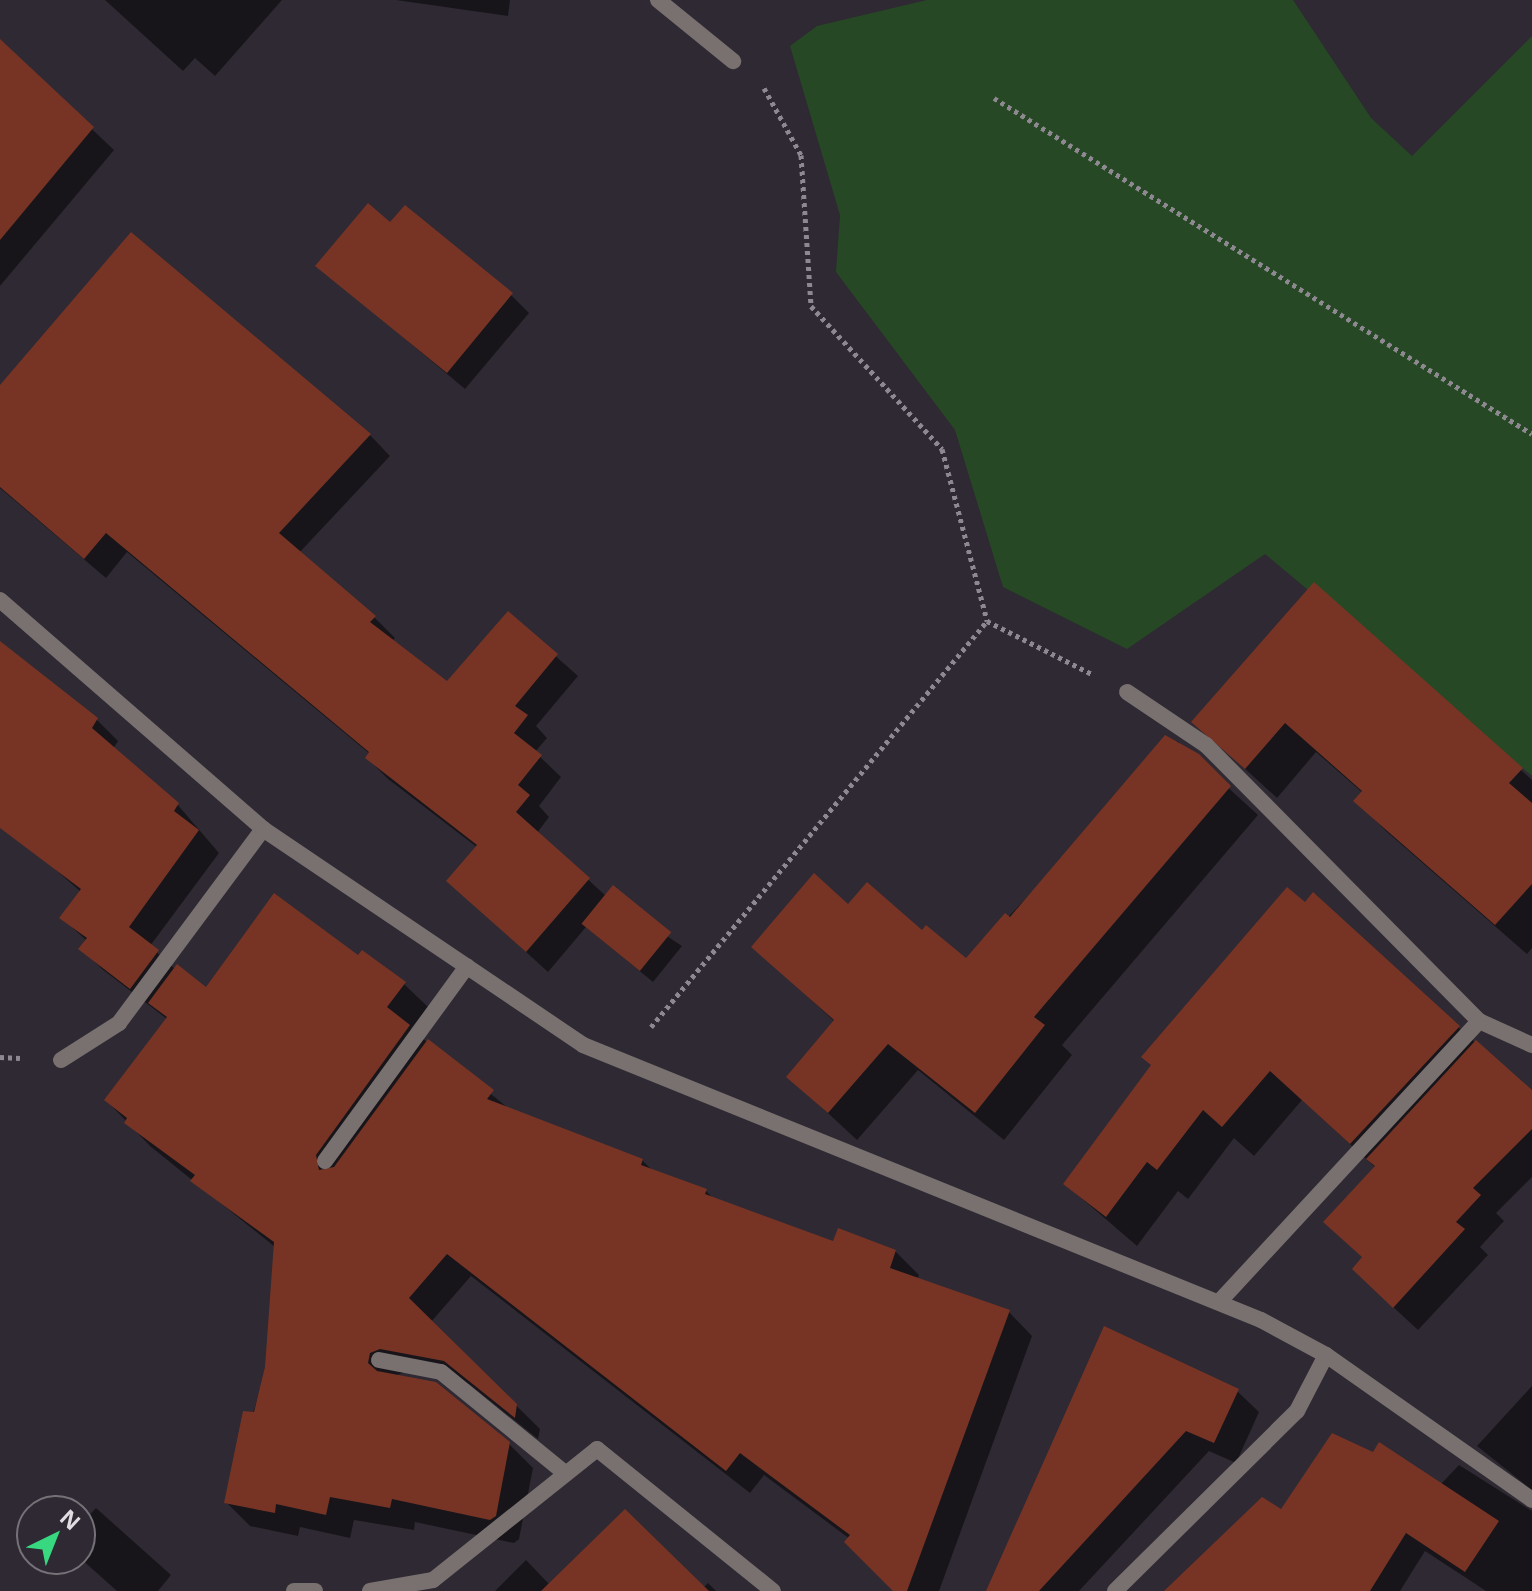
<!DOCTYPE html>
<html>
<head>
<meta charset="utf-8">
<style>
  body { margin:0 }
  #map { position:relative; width:1532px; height:1591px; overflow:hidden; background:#2e2932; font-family:"Noto Sans",sans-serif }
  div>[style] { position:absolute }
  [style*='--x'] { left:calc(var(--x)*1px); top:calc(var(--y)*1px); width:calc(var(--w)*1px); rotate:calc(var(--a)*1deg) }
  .green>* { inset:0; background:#264824 }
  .shadow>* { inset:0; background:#0007 }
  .building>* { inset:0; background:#773425; transform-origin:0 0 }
  .path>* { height:5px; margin-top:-2.5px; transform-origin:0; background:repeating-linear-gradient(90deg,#8e8991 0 4px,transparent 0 8px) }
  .service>* { height:16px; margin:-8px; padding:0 8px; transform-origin:8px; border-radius:8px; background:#78716f }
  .minor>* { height:16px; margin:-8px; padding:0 8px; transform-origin:8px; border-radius:8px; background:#78716f }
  span { translate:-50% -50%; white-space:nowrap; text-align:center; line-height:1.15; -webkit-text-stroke:8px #2e2932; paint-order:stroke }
  .north { position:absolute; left:16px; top:1495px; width:80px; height:80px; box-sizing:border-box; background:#2e2932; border:2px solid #757178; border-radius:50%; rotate:43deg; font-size:22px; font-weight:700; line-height:32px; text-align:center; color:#e0dce2 }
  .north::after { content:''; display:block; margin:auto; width:28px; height:36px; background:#37d880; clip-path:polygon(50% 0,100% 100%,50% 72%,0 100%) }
</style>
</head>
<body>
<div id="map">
  <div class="green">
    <div style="clip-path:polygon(927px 0,1293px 0,1371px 118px,1412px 156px,1532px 36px,1532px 776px,1265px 554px,1127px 649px,1003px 587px,955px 430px,836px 272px,840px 215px,790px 46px,817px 26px)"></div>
  </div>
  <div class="shadow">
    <div style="clip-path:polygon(105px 0,282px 0,215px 76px,195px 58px,183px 71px)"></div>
    <div style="clip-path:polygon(396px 0,510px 0,508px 16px)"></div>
    <div style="clip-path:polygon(0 42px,114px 150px,0 286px)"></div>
    <div style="clip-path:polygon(390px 225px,511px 295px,529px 313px,465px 389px,318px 266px)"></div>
    <div style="clip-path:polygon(0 388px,370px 435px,390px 456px,299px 553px,374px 617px,395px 638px,392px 641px,447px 684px,508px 614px,578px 676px,536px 726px,547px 738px,535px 752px,561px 777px,539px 806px,549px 817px,537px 833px,606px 896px,682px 946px,653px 982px,586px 927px,548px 972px,448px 881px,478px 848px,388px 779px,367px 758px,370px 754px,127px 552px,106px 578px,0 488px)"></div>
    <div style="clip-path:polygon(1315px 585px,1532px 780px,1532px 948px,1527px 954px,1386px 831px,1356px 801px,1363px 793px,1316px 752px,1277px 798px,1194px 722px)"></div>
    <div style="clip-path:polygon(0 642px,97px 720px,118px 741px,113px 749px,177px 804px,219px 853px,150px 946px,175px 969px,206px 989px,358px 958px,404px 984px,428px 1007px,411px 1029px,512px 1111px,642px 1160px,654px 1172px,706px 1191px,714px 1199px,834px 1244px,895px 1251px,919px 1275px,917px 1280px,1009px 1312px,1032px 1336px,939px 1591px,896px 1591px,850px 1539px,764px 1475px,750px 1493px,471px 1276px,431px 1322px,540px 1429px,538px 1439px,469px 1384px,405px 1372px,395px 1376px,509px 1444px,533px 1468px,519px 1539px,514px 1543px,415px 1522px,414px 1530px,354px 1520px,350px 1538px,300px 1527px,298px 1536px,250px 1526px,226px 1502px,267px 1367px,275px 1247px,150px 1146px,106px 1100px,167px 1019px,102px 969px,81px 948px,87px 941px,62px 918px,81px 892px,40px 856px,0 766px)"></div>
    <div style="clip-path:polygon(1177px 741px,1258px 815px,1062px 1045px,1072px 1055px,1004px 1140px,918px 1070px,857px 1140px,789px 1077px,835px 1022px,754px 947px,848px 906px,922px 932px,966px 961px)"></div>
    <div style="clip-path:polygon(1458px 1027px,1532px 1094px,1532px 1177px,1496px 1213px,1504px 1221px,1480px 1247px,1488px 1255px,1418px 1330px,1378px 1293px,1376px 1168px,1302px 1100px,1254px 1156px,1234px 1138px,1188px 1199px,1178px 1191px,1137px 1246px,1065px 1184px,1153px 1066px)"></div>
    <div style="clip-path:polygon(1105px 1328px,1237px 1391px,1259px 1412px,1236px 1463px,1209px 1451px,1079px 1591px,988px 1591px)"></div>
    <div style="clip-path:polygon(1532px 1386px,1532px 1490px,1477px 1446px)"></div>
    <div style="clip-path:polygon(1459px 1465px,1532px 1511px,1532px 1591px,1486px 1591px,1425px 1551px,1400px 1591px,1178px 1591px,1282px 1512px,1441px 1484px)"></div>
    <div style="clip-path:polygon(96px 1508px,171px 1575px,158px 1591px,117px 1591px,80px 1558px,80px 1525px)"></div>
    <div style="clip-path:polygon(526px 1560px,550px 1585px,703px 1588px,708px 1583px,716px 1591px,495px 1591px)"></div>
  </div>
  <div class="building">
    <div style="clip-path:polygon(0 39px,94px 127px,0 240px)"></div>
    <div style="clip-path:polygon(368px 203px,390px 222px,405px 205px,513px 293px,447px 373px,315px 266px)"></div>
    <div style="clip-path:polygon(131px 232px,371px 434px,279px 533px,376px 616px,370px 622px,447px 681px,508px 611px,558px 654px,515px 706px,528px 715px,514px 733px,542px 755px,518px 785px,530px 795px,516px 812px,590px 878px,526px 952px,446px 881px,477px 845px,365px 758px,369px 752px,106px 533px,84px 559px,0 487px,0 385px)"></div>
    <div style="clip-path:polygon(1314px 582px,1523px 768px,1509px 783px,1532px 803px,1532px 884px,1495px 925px,1353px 801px,1362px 791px,1285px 723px,1245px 769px,1191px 722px)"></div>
    <div style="clip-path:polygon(0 641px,98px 718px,92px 728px,179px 803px,174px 811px,199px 830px,129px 927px,159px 950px,130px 989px,78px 949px,87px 938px,59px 918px,81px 889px,0 828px)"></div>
    <div style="clip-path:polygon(1165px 735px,1199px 754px,1231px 786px,1034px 1017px,1045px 1025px,975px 1113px,888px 1044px,828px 1113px,786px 1077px,834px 1020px,751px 947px,814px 873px,848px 904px,867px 882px,922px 930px,926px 925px,966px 958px,1005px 913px,1010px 917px)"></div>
    <div style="left:613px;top:885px;width:75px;height:50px;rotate:39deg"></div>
    <div style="clip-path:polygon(1287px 887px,1305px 902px,1313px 892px,1460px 1026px,1350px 1144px,1270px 1071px,1222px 1127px,1203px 1110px,1157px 1170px,1147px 1162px,1106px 1217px,1063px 1184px,1151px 1065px,1141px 1057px)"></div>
    <div style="clip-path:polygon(274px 893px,358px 955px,362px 950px,406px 982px,387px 1007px,410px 1025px,316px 1155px,319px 1170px,334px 1167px,428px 1039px,494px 1090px,487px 1099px,643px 1159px,641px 1165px,707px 1189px,705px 1194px,833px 1241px,838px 1228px,896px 1250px,890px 1268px,1010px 1310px,907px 1591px,893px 1591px,844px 1542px,850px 1535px,740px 1453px,726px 1471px,447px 1254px,409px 1298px,517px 1404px,515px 1418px,444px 1361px,380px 1349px,370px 1353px,368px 1363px,377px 1371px,436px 1382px,510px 1442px,496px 1516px,490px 1520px,392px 1499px,390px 1508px,330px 1497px,326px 1515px,276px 1504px,275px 1513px,224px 1503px,243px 1411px,254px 1412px,265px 1367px,274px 1242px,190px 1181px,195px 1175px,124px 1123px,127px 1118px,104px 1100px,167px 1017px,148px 1003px,177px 964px,206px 987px)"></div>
    <div style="clip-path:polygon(1476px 1040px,1532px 1090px,1532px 1129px,1473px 1188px,1481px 1195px,1456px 1222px,1465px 1229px,1393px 1308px,1352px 1269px,1362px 1257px,1323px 1222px,1375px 1166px,1366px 1159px)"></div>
    <div style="clip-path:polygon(1104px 1326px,1239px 1389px,1214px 1443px,1186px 1431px,1039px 1591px,986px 1591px)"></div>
    <div style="clip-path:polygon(1332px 1433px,1373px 1452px,1379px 1442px,1499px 1521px,1465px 1572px,1406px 1533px,1370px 1591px,1164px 1591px,1262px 1497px,1281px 1509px)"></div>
    <div style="clip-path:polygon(625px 1509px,709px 1591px,541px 1591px)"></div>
  </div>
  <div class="path">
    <div style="--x:764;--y:88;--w:77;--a:61.1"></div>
    <div style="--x:801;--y:155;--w:151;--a:86.2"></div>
    <div style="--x:811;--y:306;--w:194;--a:47.5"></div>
    <div style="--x:942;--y:449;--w:178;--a:75.3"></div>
    <div style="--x:987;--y:621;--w:118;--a:26.8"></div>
    <div style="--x:994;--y:98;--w:634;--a:31.99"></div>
    <div style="--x:651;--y:1027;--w:527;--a:-50.39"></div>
    <div style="--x:0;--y:1057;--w:20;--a:3"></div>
  </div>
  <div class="service">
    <div style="--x:658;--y:0;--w:97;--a:39.1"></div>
    <div style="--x:1127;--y:692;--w:95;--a:33.9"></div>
    <div style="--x:1206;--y:745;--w:388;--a:45.3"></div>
    <div style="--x:1479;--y:1021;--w:58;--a:24.4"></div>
    <div style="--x:61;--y:1060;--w:69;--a:-32.5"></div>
    <div style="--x:119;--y:1023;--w:242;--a:-53.4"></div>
    <div style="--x:325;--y:1161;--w:241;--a:-53.9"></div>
    <div style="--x:1219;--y:1302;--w:383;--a:-47.2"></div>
    <div style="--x:379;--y:1360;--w:63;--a:11"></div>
    <div style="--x:441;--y:1372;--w:161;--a:39.2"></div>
    <div style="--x:1297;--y:1411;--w:63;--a:-62.6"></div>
  </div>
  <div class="minor">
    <div style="--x:0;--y:600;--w:349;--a:41"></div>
    <div style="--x:263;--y:829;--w:386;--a:34"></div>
    <div style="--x:583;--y:1045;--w:732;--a:22.08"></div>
    <div style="--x:1261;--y:1320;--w:74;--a:28.3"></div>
    <div style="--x:1326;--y:1355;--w:252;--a:35.1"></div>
    <div style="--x:294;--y:1591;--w:21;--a:0"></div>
    <div style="--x:370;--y:1591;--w:64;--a:-9.9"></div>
    <div style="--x:433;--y:1580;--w:210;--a:-38.6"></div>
    <div style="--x:597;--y:1449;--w:226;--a:38.9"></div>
    <div style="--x:1115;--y:1591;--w:256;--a:-44.7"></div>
  </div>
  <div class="north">N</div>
</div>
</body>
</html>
